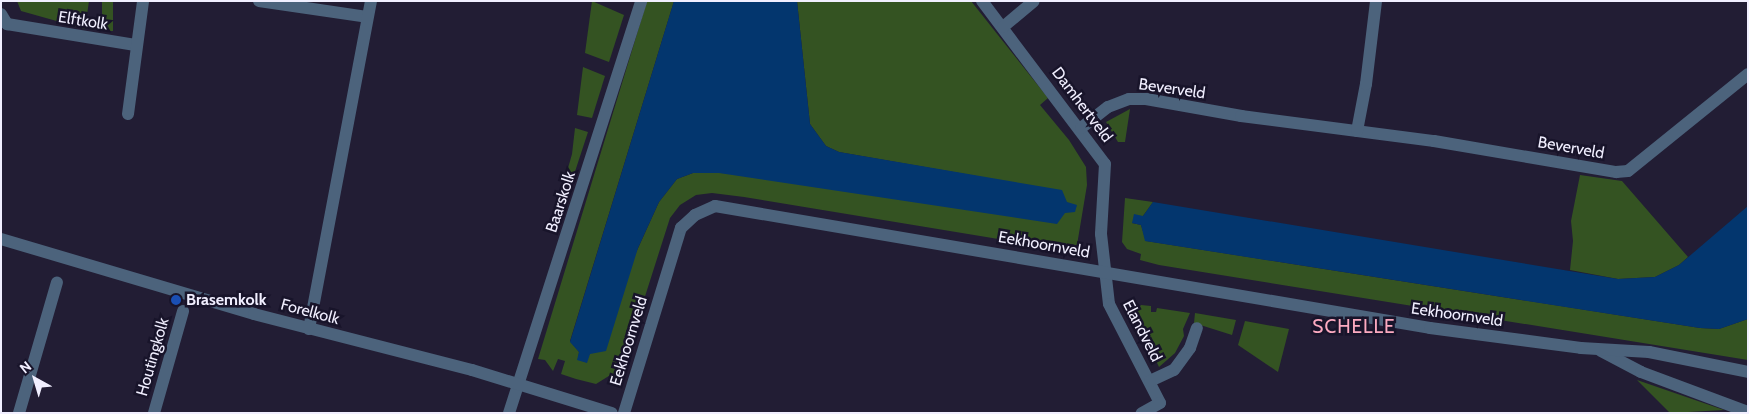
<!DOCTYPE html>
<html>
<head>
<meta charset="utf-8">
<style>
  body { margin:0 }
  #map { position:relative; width:1749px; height:414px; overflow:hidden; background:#221d34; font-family:Cabin,sans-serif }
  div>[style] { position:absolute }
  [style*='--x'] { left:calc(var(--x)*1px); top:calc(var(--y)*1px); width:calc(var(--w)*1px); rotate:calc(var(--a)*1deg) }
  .green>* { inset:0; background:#345322; transform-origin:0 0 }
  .water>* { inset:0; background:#03366e }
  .minor>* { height:12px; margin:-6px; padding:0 6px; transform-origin:6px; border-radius:6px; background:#4c637c }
  .tertiary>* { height:12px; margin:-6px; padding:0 6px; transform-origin:6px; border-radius:6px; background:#4c637c }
  .dots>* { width:14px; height:14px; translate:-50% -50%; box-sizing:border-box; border:2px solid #18142a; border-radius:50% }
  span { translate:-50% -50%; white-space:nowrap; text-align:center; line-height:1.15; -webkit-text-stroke:5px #18142a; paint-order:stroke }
  .street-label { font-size:16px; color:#f1efff }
  .poi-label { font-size:16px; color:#f1efff; font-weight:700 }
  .left { translate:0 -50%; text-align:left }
  .quarter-label { font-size:19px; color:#fcaac0; letter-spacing:1px }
  .frame { position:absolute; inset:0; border:2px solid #f1efff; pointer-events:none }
  .north { position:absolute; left:10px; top:354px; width:50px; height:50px; -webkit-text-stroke:4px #18142a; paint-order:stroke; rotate:321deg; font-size:14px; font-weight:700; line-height:20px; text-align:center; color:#f1efff }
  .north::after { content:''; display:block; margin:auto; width:18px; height:22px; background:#f1efff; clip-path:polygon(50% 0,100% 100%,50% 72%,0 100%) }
</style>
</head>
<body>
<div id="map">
  <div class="green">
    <div style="clip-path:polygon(17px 1px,89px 1px,85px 29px,21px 11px)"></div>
    <div style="left:102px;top:1px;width:11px;height:30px"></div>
    <div style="clip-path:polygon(592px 1px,624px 15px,609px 62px,585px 53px)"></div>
    <div style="clip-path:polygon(647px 1px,674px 1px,570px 341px,579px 352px,578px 360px,590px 354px,659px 202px,677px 179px,693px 173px,719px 173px,982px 177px,839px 152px,826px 146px,810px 124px,797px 1px,971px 1px,1048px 98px,1040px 105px,1069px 140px,1086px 167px,1087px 185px,1077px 245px,1053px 248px,744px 197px,712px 193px,696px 195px,680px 205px,670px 218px,619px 378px,612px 374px,596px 384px,576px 379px,561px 374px,565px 361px,558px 359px,553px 371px,545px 360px,538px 359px)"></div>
    <div style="clip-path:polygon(583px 67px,605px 76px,592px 118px,577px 115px)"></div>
    <div style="clip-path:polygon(1130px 109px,1125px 142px,1118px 142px,1106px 122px)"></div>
    <div style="clip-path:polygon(575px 128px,588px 132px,567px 196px,561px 193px,572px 154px)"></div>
    <div style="clip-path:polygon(1580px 175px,1622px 181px,1688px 257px,1679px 265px,1655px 277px,1618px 279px,1570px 270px,1573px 241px,1571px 221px)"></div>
    <div style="clip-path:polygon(1125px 198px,1153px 202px,1143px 216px,1132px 223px,1141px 225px,1146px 241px,1700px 328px,1719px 329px,1748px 319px,1748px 360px,1159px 265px,1140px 260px,1141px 254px,1127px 249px,1122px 242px)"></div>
    <div style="clip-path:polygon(1141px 305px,1151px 306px,1151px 312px,1156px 312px,1157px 308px,1190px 313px,1183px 329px,1184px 336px,1175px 353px,1159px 367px,1134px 314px)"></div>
    <div style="clip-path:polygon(1195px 313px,1236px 320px,1232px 335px,1194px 323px)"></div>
    <div style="clip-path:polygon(1245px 321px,1289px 329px,1278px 372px,1238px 345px)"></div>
    <div style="clip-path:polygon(1637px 380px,1724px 410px,1670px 413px)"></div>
  </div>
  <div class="water">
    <div style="clip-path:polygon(674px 1px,797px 1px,810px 124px,826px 146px,839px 152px,1062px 190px,1067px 202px,1077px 205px,1075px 212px,1065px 213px,1057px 224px,719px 173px,693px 173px,677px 179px,659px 202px,638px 248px,606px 351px,590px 354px,587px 363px,577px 360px,579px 352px,570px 342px)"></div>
    <div style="clip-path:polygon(1153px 202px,1618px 279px,1655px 277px,1679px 265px,1748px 206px,1748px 319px,1719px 329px,1700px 328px,1145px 241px,1141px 225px,1132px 223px,1134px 214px,1143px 216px)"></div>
  </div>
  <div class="minor">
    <div style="--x:259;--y:1;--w:109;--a:8.4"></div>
    <div style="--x:982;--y:1;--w:204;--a:53"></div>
    <div style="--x:1105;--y:164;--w:70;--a:93.3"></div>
    <div style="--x:1101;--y:234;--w:70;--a:83.5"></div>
    <div style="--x:1109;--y:304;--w:111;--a:62.7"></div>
    <div style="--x:1160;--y:403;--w:21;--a:151"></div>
    <div style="--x:1;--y:14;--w:12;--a:59"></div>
    <div style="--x:7;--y:24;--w:130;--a:9.3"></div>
    <div style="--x:1003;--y:27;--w:40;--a:-40"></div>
    <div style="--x:128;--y:114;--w:114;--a:-82.4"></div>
    <div style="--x:1081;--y:128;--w:34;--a:-38"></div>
    <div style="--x:1108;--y:107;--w:22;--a:-21"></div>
    <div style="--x:1129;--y:99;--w:17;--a:0"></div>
    <div style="--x:1146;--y:99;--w:97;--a:10.1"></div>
    <div style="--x:1241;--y:116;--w:195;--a:7.4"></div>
    <div style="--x:1434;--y:141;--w:185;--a:9.7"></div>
    <div style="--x:1616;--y:172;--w:12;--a:-5"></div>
    <div style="--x:1628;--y:171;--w:154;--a:-38.9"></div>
    <div style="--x:1357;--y:131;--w:48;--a:-79.2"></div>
    <div style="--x:1366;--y:84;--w:84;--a:-83.1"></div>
    <div style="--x:309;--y:329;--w:334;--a:-79.3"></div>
    <div style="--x:1150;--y:381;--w:26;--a:-25"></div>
    <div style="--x:1174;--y:370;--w:27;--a:-54"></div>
    <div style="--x:1190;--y:348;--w:21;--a:-71"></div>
    <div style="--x:19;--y:413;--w:136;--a:-73.8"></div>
    <div style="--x:154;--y:413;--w:106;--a:-74.1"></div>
    <div style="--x:509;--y:413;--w:433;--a:-72.2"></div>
  </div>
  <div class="tertiary">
    <div style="--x:1;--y:239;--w:264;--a:16.5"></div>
    <div style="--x:254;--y:314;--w:225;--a:14.4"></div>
    <div style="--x:472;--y:370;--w:146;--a:17.1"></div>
    <div style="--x:1601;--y:351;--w:45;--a:27.7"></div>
    <div style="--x:1641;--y:372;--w:114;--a:20.5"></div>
    <div style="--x:624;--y:413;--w:194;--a:-72.9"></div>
    <div style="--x:681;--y:228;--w:19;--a:-43"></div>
    <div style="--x:695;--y:215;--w:22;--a:-24"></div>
    <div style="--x:715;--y:206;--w:725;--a:9.68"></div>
    <div style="--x:1430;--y:328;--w:152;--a:7.5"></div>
    <div style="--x:1581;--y:348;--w:68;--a:3.4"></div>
    <div style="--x:1649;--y:352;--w:101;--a:11.4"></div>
  </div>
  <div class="dots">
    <div style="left:176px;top:300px;background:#1a4fb4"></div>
  </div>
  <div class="street-label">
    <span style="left:83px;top:21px;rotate:9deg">Elftkolk</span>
    <span style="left:1172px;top:89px;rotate:8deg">Beverveld</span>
    <span style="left:1082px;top:105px;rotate:53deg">Damhertveld</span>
    <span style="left:1571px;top:148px;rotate:10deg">Beverveld</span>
    <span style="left:561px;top:202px;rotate:-72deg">Baarskolk</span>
    <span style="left:1044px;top:245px;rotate:10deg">Eekhoornveld</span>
    <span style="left:310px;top:312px;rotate:15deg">Forelkolk</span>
    <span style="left:1457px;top:315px;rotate:8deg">Eekhoornveld</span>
    <span style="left:1142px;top:331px;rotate:63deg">Elandveld</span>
    <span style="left:629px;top:341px;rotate:-73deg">Eekhoornveld</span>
    <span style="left:153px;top:357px;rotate:-74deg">Houtingkolk</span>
  </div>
  <div class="poi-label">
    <span class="left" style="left:186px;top:300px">Brasemkolk</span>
  </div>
  <div class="quarter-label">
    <span style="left:1354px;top:327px">SCHELLE</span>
  </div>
  <div class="frame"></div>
  <div class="north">N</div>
</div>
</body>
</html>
